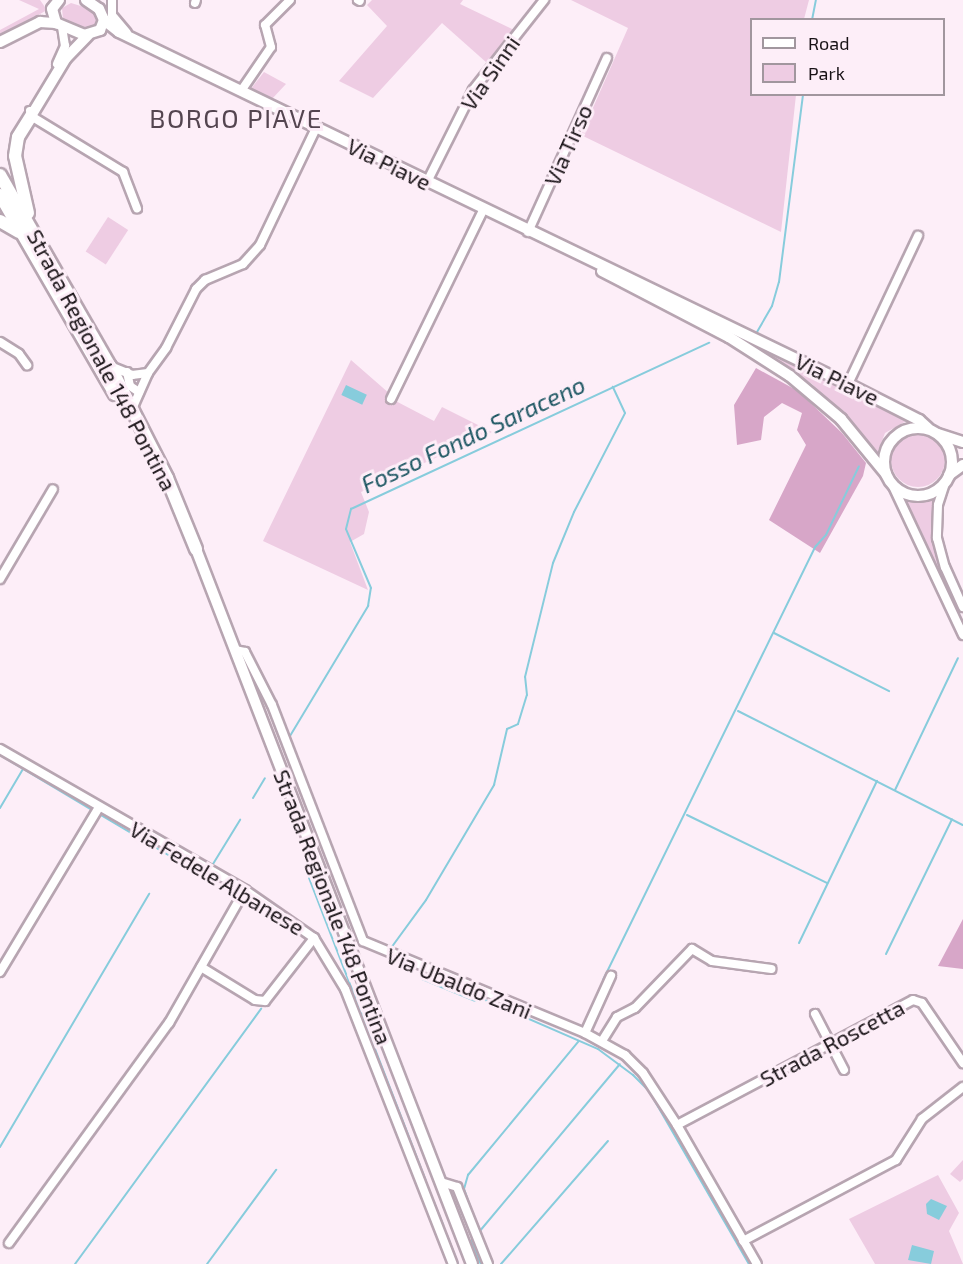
<!DOCTYPE html>
<html>
<head>
<meta charset="utf-8">
<style>
  body { margin:0 }
  #map { position:relative; width:963px; height:1264px; overflow:hidden; background:#fdeef8; font-family:"Exo 2",sans-serif }
  div>[style] { position:absolute }
  [style*='--x'] { left:calc(var(--x)*1px); top:calc(var(--y)*1px); width:calc(var(--w)*1px); rotate:calc(var(--a)*1deg) }
  .green>* { inset:0; background:#eecce3; transform-origin:0 0 }
  .round { border-radius:50% }
  .forest>* { inset:0; background:#d7a6c8 }
  .water>* { inset:0; background:#87ccdc; transform-origin:0 0 }
  .stream>* { height:2px; margin:-1px; padding:0 1px; transform-origin:1px; border-radius:1px; background:#87ccdc }
  .roads { filter:drop-shadow(2px 0 #b7a5b1) drop-shadow(-2px 0 #b7a5b1) drop-shadow(0 2px #b7a5b1) drop-shadow(0 -2px #b7a5b1) }
  .minor>* { height:8px; margin:-4px; padding:0 4px; transform-origin:4px; border-radius:4px; background:#fff }
  .major>* { height:10px; margin:-5px; padding:0 5px; transform-origin:5px; border-radius:5px; background:#fff }
  .major>.ring { margin:-5px; padding:0; box-sizing:content-box; background:none; border:10px solid #fff; border-radius:50% }
  .highway>* { height:12px; margin:-6px; padding:0 6px; transform-origin:6px; border-radius:6px; background:#fff }
  span { translate:-50% -50%; white-space:nowrap; text-align:center; line-height:1.15; -webkit-text-stroke:6px #fdeef8; paint-order:stroke }
  .street-label { font-size:22px; color:#181216 }
  .water-label { font-size:24px; color:#1c5662; font-style:italic }
  .quarter-label { font-size:26px; color:#544550; letter-spacing:1.5px }
  .legend { position:absolute; left:750px; top:18px; width:195px; height:78px; box-sizing:border-box; background:#fdeef8; border:2px solid #a1969e; margin:0; padding:8px 10px; list-style:none; font-size:18px; color:#181216 }
  .legend li { display:flex; align-items:center; gap:12px; height:30px }
  .legend b { width:30px; border:2px solid #a1969e }
</style>
</head>
<body>
<div id="map">
  <div class="green">
    <div style="clip-path:polygon(19px 0,40px 0,47px 10px,0 37px,0 30px,39px 9px)"></div>
    <div style="clip-path:polygon(372px 0,463px 0,460px 4px,514px 30px,487px 63px,442px 23px,373px 98px,339px 81px,387px 26px,367px 5px)"></div>
    <div style="clip-path:polygon(571px 0,809px 0,804px 19px,752px 20px,752px 94px,796px 95px,781px 232px,581px 135px,628px 28px)"></div>
    <div style="clip-path:polygon(71px 3px,97px 11px,100px 25px,90px 31px,63px 20px,62px 8px)"></div>
    <div style="clip-path:polygon(264px 72px,286px 84px,271px 100px,250px 90px)"></div>
    <div style="left:108px;top:217px;width:24px;height:41px;rotate:33deg"></div>
    <div style="clip-path:polygon(747px 340px,910px 419px,885px 433px,877px 454px,812px 384px)"></div>
    <div style="clip-path:polygon(351px 360px,390px 394px,388px 397px,434px 421px,442px 407px,492px 432px,361px 492px,369px 512px,364px 534px,350px 542px,368px 590px,263px 541px)"></div>
    <div class="round" style="left:891px;top:433px;width:54px;height:54px"></div>
    <div style="clip-path:polygon(936px 497px,932px 531px,934px 549px,963px 622px,904px 499px,921px 501px)"></div>
    <div style="clip-path:polygon(963px 1160px,963px 1179px,960px 1182px,950px 1174px)"></div>
    <div style="clip-path:polygon(938px 1175px,959px 1213px,949px 1231px,963px 1264px,875px 1264px,849px 1219px)"></div>
  </div>
  <div class="forest">
    <div style="clip-path:polygon(756px 368px,798px 391px,842px 433px,866px 463px,863px 476px,820px 553px,769px 520px,806px 445px,797px 430px,802px 413px,782px 403px,764px 417px,761px 440px,737px 445px,734px 405px)"></div>
    <div style="clip-path:polygon(963px 919px,963px 969px,938px 966px)"></div>
  </div>
  <div class="water">
    <div style="left:346px;top:385px;width:23px;height:11px;rotate:25deg"></div>
    <div style="clip-path:polygon(931px 1199px,947px 1206px,939px 1220px,927px 1214px,926px 1204px)"></div>
    <div style="clip-path:polygon(912px 1245px,934px 1251px,931px 1264px,908px 1260px)"></div>
  </div>
  <div class="stream">
    <div style="--x:812;--y:20;--w:20;--a:-79"></div>
    <div style="--x:757;--y:332;--w:30;--a:-60"></div>
    <div style="--x:772;--y:306;--w:25;--a:-74"></div>
    <div style="--x:779;--y:282;--w:190;--a:-82.7"></div>
    <div style="--x:774;--y:633;--w:129;--a:26.8"></div>
    <div style="--x:738;--y:711;--w:252;--a:26.9"></div>
    <div style="--x:290;--y:736;--w:152;--a:-59"></div>
    <div style="--x:368;--y:606;--w:18;--a:-81"></div>
    <div style="--x:371;--y:588;--w:64;--a:-113"></div>
    <div style="--x:346;--y:529;--w:21;--a:-76"></div>
    <div style="--x:351;--y:509;--w:395;--a:-24.9"></div>
    <div style="--x:0;--y:755;--w:107;--a:30.9"></div>
    <div style="--x:895;--y:790;--w:146;--a:-64.5"></div>
    <div style="--x:253;--y:798;--w:23;--a:-59"></div>
    <div style="--x:0;--y:808;--w:45;--a:-59.5"></div>
    <div style="--x:99;--y:814;--w:122;--a:30.6"></div>
    <div style="--x:687;--y:815;--w:156;--a:25.9"></div>
    <div style="--x:213;--y:864;--w:52;--a:-58.5"></div>
    <div style="--x:309;--y:878;--w:325;--a:68.9"></div>
    <div style="--x:799;--y:943;--w:180;--a:-64.3"></div>
    <div style="--x:391;--y:948;--w:59;--a:-53.9"></div>
    <div style="--x:426;--y:900;--w:134;--a:-59.4"></div>
    <div style="--x:494;--y:785;--w:57;--a:-76.9"></div>
    <div style="--x:507;--y:729;--w:12;--a:-24"></div>
    <div style="--x:518;--y:724;--w:30;--a:-73"></div>
    <div style="--x:527;--y:695;--w:18;--a:-96"></div>
    <div style="--x:525;--y:677;--w:117;--a:-76.2"></div>
    <div style="--x:553;--y:563;--w:55;--a:-67.6"></div>
    <div style="--x:574;--y:512;--w:111;--a:-62.7"></div>
    <div style="--x:625;--y:413;--w:29;--a:-115"></div>
    <div style="--x:886;--y:954;--w:150;--a:-63.9"></div>
    <div style="--x:422;--y:979;--w:57;--a:22.5"></div>
    <div style="--x:475;--y:1001;--w:8;--a:-14"></div>
    <div style="--x:483;--y:999;--w:125;--a:23.5"></div>
    <div style="--x:598;--y:1049;--w:44;--a:36.6"></div>
    <div style="--x:633;--y:1075;--w:23;--a:45"></div>
    <div style="--x:649;--y:1091;--w:200;--a:60"></div>
    <div style="--x:603;--y:980;--w:483;--a:-63.9"></div>
    <div style="--x:816;--y:546;--w:15;--a:-48"></div>
    <div style="--x:826;--y:535;--w:76;--a:-64.4"></div>
    <div style="--x:0;--y:1147;--w:294;--a:-59.5"></div>
    <div style="--x:429;--y:1190;--w:38;--a:68"></div>
    <div style="--x:479;--y:1231;--w:45;--a:-109.7"></div>
    <div style="--x:464;--y:1189;--w:15;--a:-74"></div>
    <div style="--x:468;--y:1175;--w:174;--a:-50.4"></div>
    <div style="--x:479;--y:1232;--w:219;--a:-50"></div>
    <div style="--x:447;--y:1235;--w:31;--a:69"></div>
    <div style="--x:475;--y:1236;--w:6;--a:129"></div>
    <div style="--x:471;--y:1241;--w:25;--a:67"></div>
    <div style="--x:75;--y:1264;--w:316;--a:-53.9"></div>
    <div style="--x:207;--y:1264;--w:117;--a:-53.7"></div>
    <div style="--x:501;--y:1264;--w:163;--a:-49"></div>
  </div>
  <div class="roads">
    <div class="minor">
      <div style="--x:112;--y:0;--w:15;--a:90"></div>
      <div style="--x:112;--y:15;--w:23;--a:50"></div>
      <div style="--x:358;--y:0;--w:2;--a:27"></div>
      <div style="--x:195;--y:3;--w:3;--a:-72"></div>
      <div style="--x:57;--y:64;--w:20;--a:-66"></div>
      <div style="--x:65;--y:46;--w:18;--a:-99"></div>
      <div style="--x:241;--y:91;--w:53;--a:-55.7"></div>
      <div style="--x:271;--y:47;--w:23;--a:-105"></div>
      <div style="--x:265;--y:25;--w:35;--a:-45"></div>
      <div style="--x:30;--y:111;--w:5;--a:79"></div>
      <div style="--x:31;--y:116;--w:108;--a:31.3"></div>
      <div style="--x:123;--y:172;--w:39;--a:69"></div>
      <div style="--x:427;--y:182;--w:103;--a:-63.4"></div>
      <div style="--x:473;--y:90;--w:115;--a:-51.7"></div>
      <div style="--x:528;--y:232;--w:191;--a:-65.6"></div>
      <div style="--x:0;--y:342;--w:22;--a:32"></div>
      <div style="--x:19;--y:354;--w:14;--a:54"></div>
      <div style="--x:110;--y:366;--w:24;--a:22"></div>
      <div style="--x:132;--y:375;--w:16;--a:-7"></div>
      <div style="--x:127;--y:372;--w:14;--a:78"></div>
      <div style="--x:130;--y:386;--w:11;--a:34"></div>
      <div style="--x:848;--y:384;--w:164;--a:-64.7"></div>
      <div style="--x:391;--y:399;--w:210;--a:-64"></div>
      <div style="--x:132;--y:409;--w:39;--a:-66"></div>
      <div style="--x:148;--y:373;--w:31;--a:-54"></div>
      <div style="--x:166;--y:348;--w:66;--a:-63"></div>
      <div style="--x:196;--y:289;--w:13;--a:-45"></div>
      <div style="--x:205;--y:280;--w:41;--a:-22.8"></div>
      <div style="--x:243;--y:264;--w:25;--a:-48"></div>
      <div style="--x:260;--y:245;--w:130;--a:-64.4"></div>
      <div style="--x:946;--y:480;--w:26;--a:108"></div>
      <div style="--x:938;--y:505;--w:33;--a:92"></div>
      <div style="--x:937;--y:538;--w:30;--a:75"></div>
      <div style="--x:945;--y:567;--w:44;--a:65.8"></div>
      <div style="--x:892;--y:484;--w:167;--a:64.8"></div>
      <div style="--x:0;--y:579;--w:104;--a:-59.5"></div>
      <div style="--x:235;--y:650;--w:10;--a:11"></div>
      <div style="--x:245;--y:652;--w:59;--a:63"></div>
      <div style="--x:272;--y:705;--w:253;--a:68.9"></div>
      <div style="--x:363;--y:941;--w:240;--a:22.5"></div>
      <div style="--x:585;--y:1033;--w:46;--a:28.8"></div>
      <div style="--x:625;--y:1055;--w:25;--a:45"></div>
      <div style="--x:643;--y:1073;--w:62;--a:56.8"></div>
      <div style="--x:677;--y:1125;--w:160;--a:60.1"></div>
      <div style="--x:0;--y:749;--w:283;--a:29.9"></div>
      <div style="--x:245;--y:890;--w:84;--a:34.8"></div>
      <div style="--x:314;--y:938;--w:60;--a:58.7"></div>
      <div style="--x:345;--y:989;--w:295;--a:68.6"></div>
      <div style="--x:201;--y:967;--w:63;--a:31.4"></div>
      <div style="--x:255;--y:1000;--w:10;--a:6"></div>
      <div style="--x:265;--y:1001;--w:80;--a:-52.1"></div>
      <div style="--x:0;--y:972;--w:192;--a:-59"></div>
      <div style="--x:815;--y:1014;--w:63;--a:62.6"></div>
      <div style="--x:585;--y:1033;--w:63;--a:-65.5"></div>
      <div style="--x:602;--y:1041;--w:28;--a:-58"></div>
      <div style="--x:617;--y:1017;--w:20;--a:-27"></div>
      <div style="--x:635;--y:1008;--w:82;--a:-46"></div>
      <div style="--x:692;--y:949;--w:23;--a:31"></div>
      <div style="--x:712;--y:961;--w:60;--a:7.7"></div>
      <div style="--x:677;--y:1125;--w:267;--a:-27.9"></div>
      <div style="--x:913;--y:1000;--w:9;--a:18"></div>
      <div style="--x:922;--y:1003;--w:73;--a:55.7"></div>
      <div style="--x:441;--y:1182;--w:17;--a:17"></div>
      <div style="--x:457;--y:1187;--w:83;--a:68.1"></div>
      <div style="--x:743;--y:1241;--w:173;--a:-27.9"></div>
      <div style="--x:896;--y:1160;--w:49;--a:-57.6"></div>
      <div style="--x:922;--y:1119;--w:52;--a:-38"></div>
      <div style="--x:9;--y:1243;--w:272;--a:-54"></div>
      <div style="--x:169;--y:1023;--w:153;--a:-60.3"></div>
    </div>
    <div class="major">
      <div style="--x:59;--y:0;--w:11;--a:128"></div>
      <div style="--x:52;--y:9;--w:15;--a:74"></div>
      <div style="--x:56;--y:23;--w:30;--a:23"></div>
      <div style="--x:84;--y:35;--w:17;--a:-17"></div>
      <div style="--x:100;--y:30;--w:11;--a:-68"></div>
      <div style="--x:104;--y:20;--w:12;--a:-114"></div>
      <div style="--x:99;--y:9;--w:16;--a:-145"></div>
      <div style="--x:104;--y:20;--w:19;--a:39"></div>
      <div style="--x:119;--y:32;--w:810;--a:25.77"></div>
      <div style="--x:848;--y:384;--w:80;--a:26.9"></div>
      <div style="--x:919;--y:420;--w:13;--a:42"></div>
      <div style="--x:0;--y:42;--w:45;--a:-26.6"></div>
      <div style="--x:40;--y:22;--w:16;--a:4"></div>
      <div style="--x:31;--y:116;--w:68;--a:-58.9"></div>
      <div style="--x:66;--y:58;--w:32;--a:-46"></div>
      <div style="--x:602;--y:271;--w:143;--a:27.5"></div>
      <div style="--x:729;--y:337;--w:72;--a:32.6"></div>
      <div style="--x:790;--y:376;--w:67;--a:40.1"></div>
      <div style="--x:841;--y:419;--w:71;--a:50.7"></div>
      <div class="ring" style="left:884px;top:428px;width:58px;height:58px"></div>
      <div style="--x:938;--y:434;--w:26;--a:18"></div>
      <div style="--x:949;--y:475;--w:17;--a:-36"></div>
      <div style="--x:196;--y:549;--w:766;--a:68.89"></div>
    </div>
    <div class="highway">
      <div style="--x:0;--y:175;--w:220;--a:60.1"></div>
      <div style="--x:110;--y:366;--w:126;--a:63"></div>
      <div style="--x:167;--y:478;--w:77;--a:67.8"></div>
      <div style="--x:0;--y:195;--w:230;--a:60"></div>
      <div style="--x:28;--y:213;--w:58;--a:-102.8"></div>
      <div style="--x:15;--y:156;--w:19;--a:-81"></div>
      <div style="--x:18;--y:137;--w:25;--a:-58"></div>
      <div style="--x:0;--y:221;--w:22;--a:30"></div>
    </div>
  </div>
  <div class="street-label">
    <span style="left:490px;top:73px;rotate:-55deg">Via Sinni</span>
    <span style="left:568px;top:145px;rotate:-66deg">Via Tirso</span>
    <span style="left:389px;top:164px;rotate:26deg">Via Piave</span>
    <span style="left:102px;top:360px;rotate:62deg">Strada Regionale 148 Pontina</span>
    <span style="left:837px;top:379px;rotate:26deg">Via Piave</span>
    <span style="left:217px;top:878px;rotate:31deg">Via Fedele Albanese</span>
    <span style="left:333px;top:907px;rotate:69deg">Strada Regionale 148 Pontina</span>
    <span style="left:459px;top:983px;rotate:22deg">Via Ubaldo Zani</span>
    <span style="left:832px;top:1043px;rotate:-28deg">Strada Roscetta</span>
  </div>
  <div class="water-label">
    <span style="left:473px;top:434px;rotate:-25deg">Fosso Fondo Saraceno</span>
  </div>
  <div class="quarter-label">
    <span style="left:236px;top:118px">BORGO PIAVE</span>
  </div>
  <ul class="legend">
  <li><b style="height:8px;background:#fff"></b>Road</li>
  <li><b style="height:16px;background:#eecce3"></b>Park</li>
  </ul>
</div>
</body>
</html>
